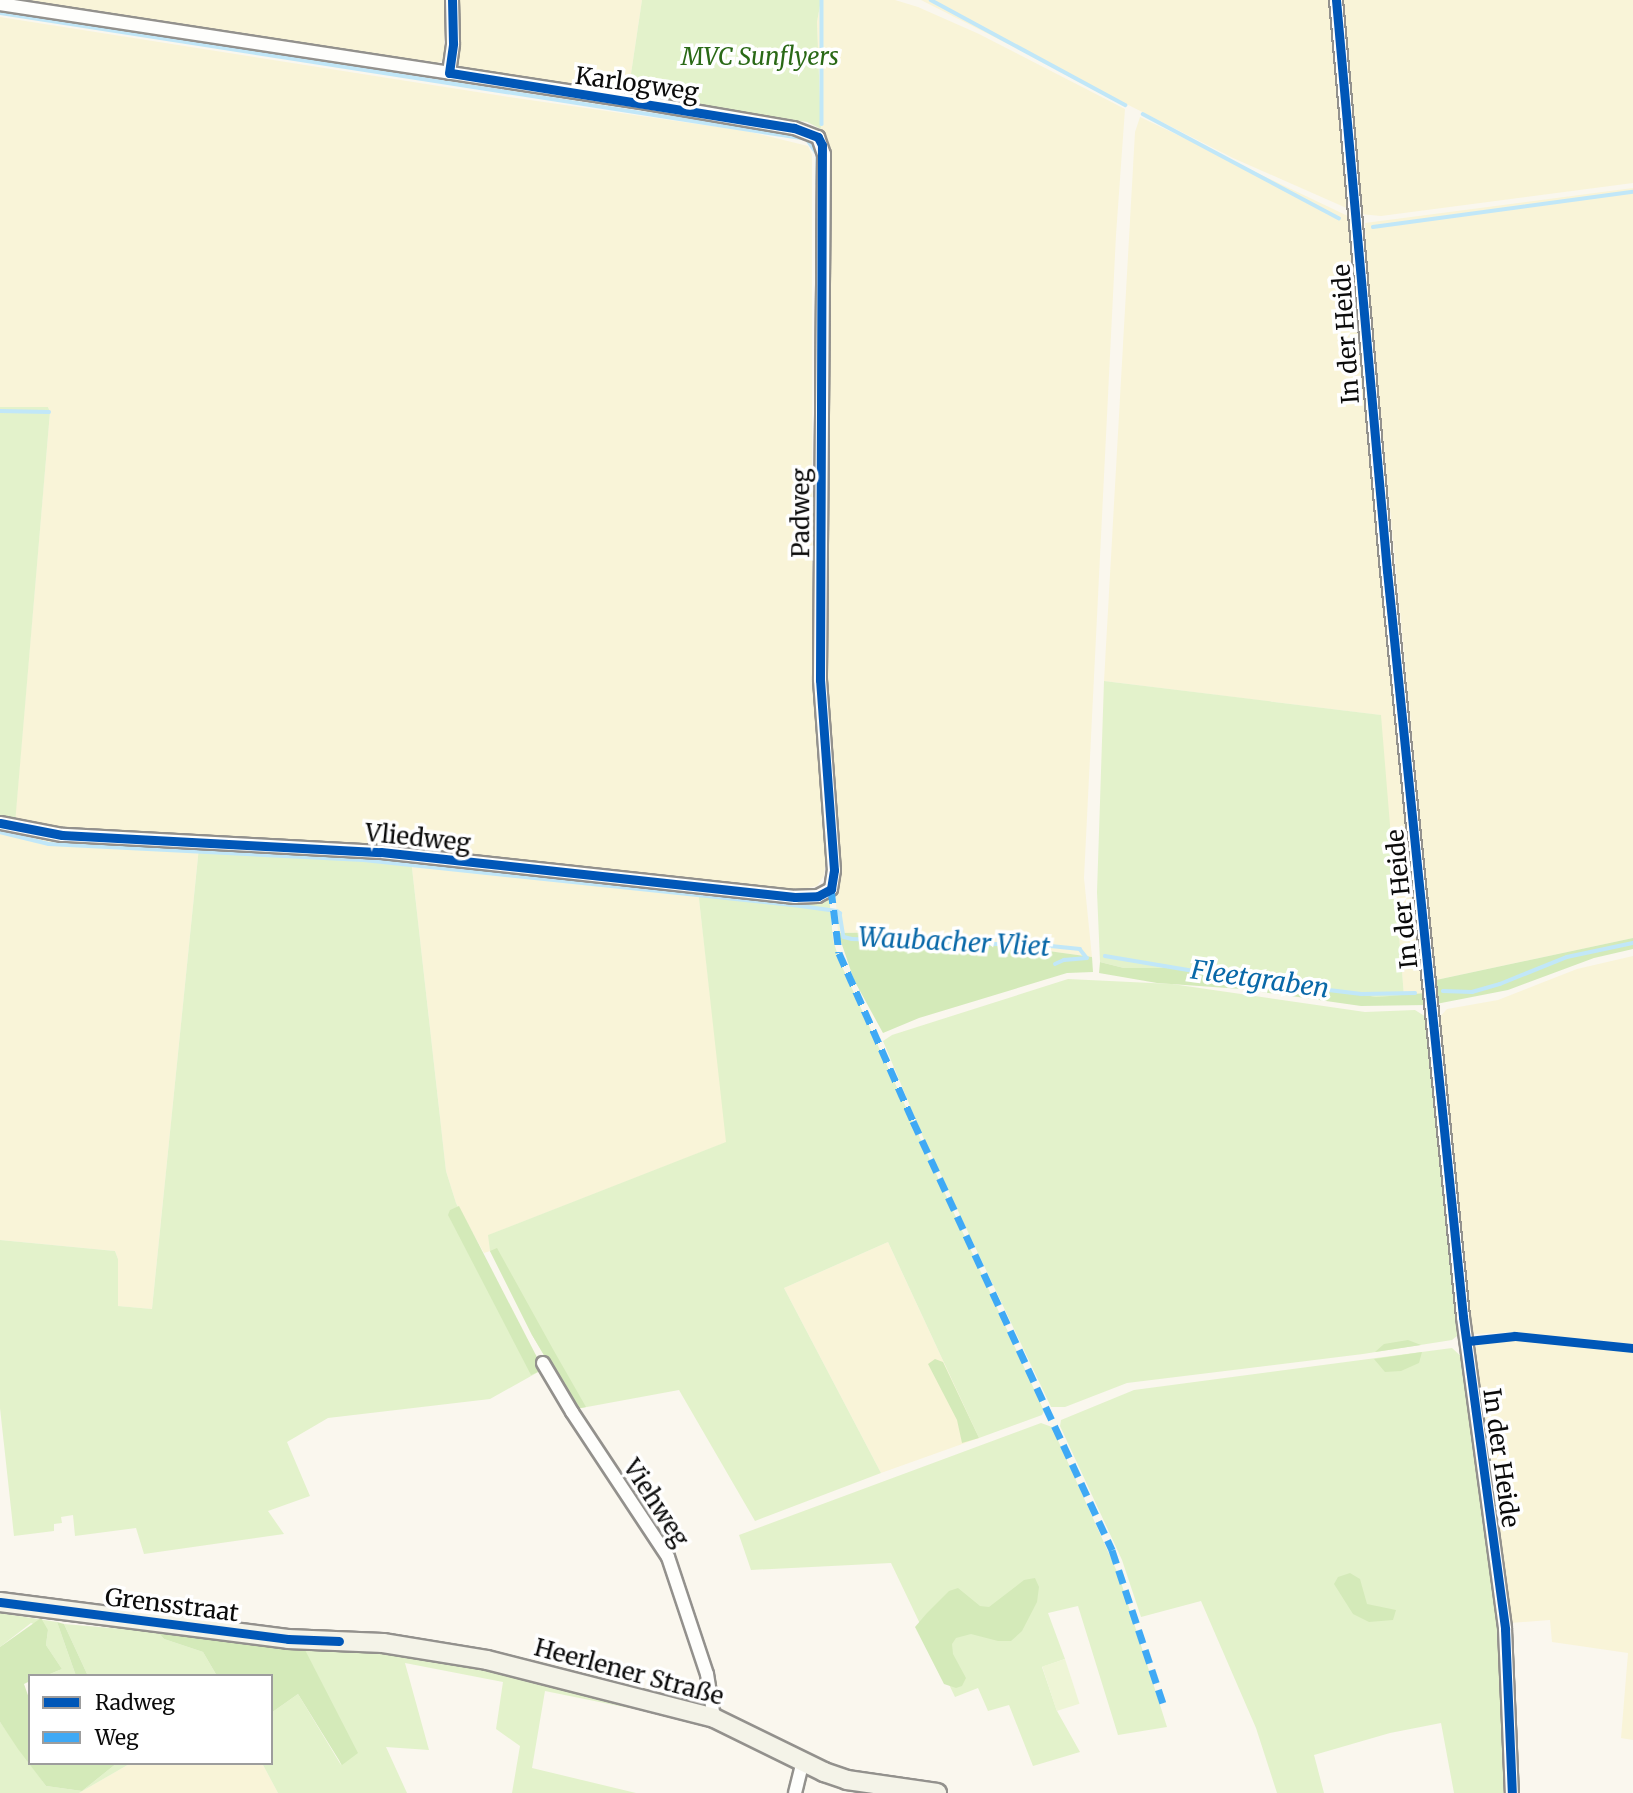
<!DOCTYPE html>
<html>
<head>
<meta charset="utf-8">
<style>
  body { margin:0 }
  #map { position:relative; width:1633px; height:1793px; overflow:hidden; background:#faf7ee; font-family:Merriweather,serif }
  div>[style] { position:absolute }
  [style*='--x'] { left:calc(var(--x)*1px); top:calc(var(--y)*1px); width:calc(var(--w)*1px); rotate:calc(var(--a)*1deg) }
  .farmland>* { inset:0; background:#f9f4d8 }
  .green>* { inset:0; background:#e3f2cb }
  .forest>* { inset:0; background:#d4eab9 }
  .pitch>* { inset:0; background:#eef5d6; transform-origin:0 0 }
  .stream>* { height:3.5px; margin:-1.75px; padding:0 1.75px; transform-origin:1.75px; border-radius:1.75px; background:#c1e7f8 }
  .roads { filter:drop-shadow(2px 0 #93918d) drop-shadow(-2px 0 #93918d) drop-shadow(0 2px #93918d) drop-shadow(0 -2px #93918d) }
  .street>* { height:12px; margin:-6px; padding:0 6px; transform-origin:6px; border-radius:6px; background:#fefefc }
  .secondary>* { height:18px; margin:-9px; padding:0 9px; transform-origin:9px; border-radius:9px; background:#f4f3e8 }
  .quiet>* { height:7px; margin-top:-3.5px; transform-origin:0; background:repeating-linear-gradient(90deg,#3fa9f5 0 14px,transparent 0 21px) }
  .cycleway>* { height:9px; margin:-4.5px; padding:0 4.5px; transform-origin:4.5px; border-radius:4.5px; background:#0057b8 }
  span { translate:-50% -50%; white-space:nowrap; text-align:center; line-height:1.15; -webkit-text-stroke:7px #fff; paint-order:stroke }
  .park-label { font-size:24px; color:#2a6916; font-style:italic }
  .street-label { font-size:24px; color:#0b0b0b }
  .water-label { font-size:26px; color:#0968a8; font-style:italic }
  .legend { position:absolute; left:28px; top:1674px; width:245px; height:91px; box-sizing:border-box; background:#fff; border:2px solid #9d9d9d; margin:0; padding:9px 12px; list-style:none; font-size:21px; color:#0b0b0b }
  .legend li { display:flex; align-items:center; gap:14px; height:35px }
  .legend b { width:35px; border:2px solid #9d9d9d }
</style>
</head>
<body>
<div id="map">
  <div class="farmland">
    <div style="clip-path:polygon(1px 0,444px 0,444px 53px,442px 61px,434px 65px)"></div>
    <div style="clip-path:polygon(454px 0,642px 0,628px 94px,460px 68px,456px 62px)"></div>
    <div style="clip-path:polygon(821px 0,895px 0,918px 7px,979px 34px,1125px 109px,1116px 235px,1084px 878px,1092px 957px,911px 932px,838px 933px,825px 732px,830px 148px,821px 129px,817px 22px)"></div>
    <div style="clip-path:polygon(921px 0,1633px 0,1633px 183px,1381px 216px,1360px 214px,1233px 158px)"></div>
    <div style="clip-path:polygon(0 17px,509px 97px,746px 131px,808px 146px,812px 155px,812px 658px,826px 858px,824px 876px,817px 886px,798px 890px,382px 845px,42px 826px,15px 820px,50px 412px,48px 407px,0 407px)"></div>
    <div style="clip-path:polygon(1140px 117px,1352px 218px,1426px 993px,1404px 996px,1380px 715px,1104px 681px,1135px 132px)"></div>
    <div style="clip-path:polygon(1633px 188px,1633px 938px,1436px 980px,1368px 283px,1365px 223px)"></div>
    <div style="clip-path:polygon(0 826px,199px 847px,152px 1309px,118px 1306px,118px 1259px,115px 1251px,0 1240px)"></div>
    <div style="clip-path:polygon(411px 859px,698px 890px,727px 1142px,489px 1235px,490px 1251px,484px 1253px,456px 1203px,446px 1171px)"></div>
    <div style="clip-path:polygon(1633px 956px,1633px 1344px,1515px 1332px,1475px 1334px,1470px 1330px,1438px 1019px,1447px 1009px,1498px 1000px,1577px 969px)"></div>
    <div style="clip-path:polygon(888px 1242px,979px 1438px,881px 1473px,784px 1288px)"></div>
    <div style="clip-path:polygon(1515px 1339px,1633px 1352px,1633px 1740px,1621px 1738px,1628px 1653px,1552px 1642px,1550px 1620px,1510px 1623px,1472px 1354px,1478px 1344px)"></div>
    <div style="clip-path:polygon(131px 1763px,262px 1763px,278px 1793px,79px 1793px)"></div>
  </div>
  <div class="green">
    <div style="clip-path:polygon(642px 0,821px 0,817px 22px,821px 129px,807px 122px,628px 94px)"></div>
    <div style="clip-path:polygon(0 407px,48px 407px,50px 412px,15px 824px,0 820px)"></div>
    <div style="clip-path:polygon(1104px 681px,1381px 715px,1404px 996px,1377px 997px,1183px 968px,1124px 968px,1100px 962px,1097px 892px)"></div>
    <div style="clip-path:polygon(199px 847px,411px 859px,446px 1171px,456px 1203px,540px 1371px,490px 1399px,328px 1418px,287px 1442px,310px 1496px,268px 1511px,284px 1534px,144px 1554px,136px 1528px,75px 1536px,73px 1515px,61px 1517px,62px 1523px,54px 1524px,54px 1531px,14px 1536px,0 1408px,0 1240px,115px 1251px,118px 1259px,118px 1306px,152px 1309px)"></div>
    <div style="clip-path:polygon(698px 890px,829px 895px,833px 940px,840px 962px,1044px 1411px,1042px 1415px,979px 1438px,888px 1242px,784px 1288px,881px 1473px,755px 1521px,679px 1390px,576px 1409px,532px 1335px,490px 1251px,488px 1235px,726px 1142px)"></div>
    <div style="clip-path:polygon(1068px 979px,1172px 984px,1365px 1012px,1415px 1010px,1426px 1017px,1459px 1328px,1457px 1336px,1452px 1340px,1363px 1354px,1127px 1383px,1065px 1407px,1051px 1407px,923px 1137px,883px 1041px,892px 1035px)"></div>
    <div style="clip-path:polygon(1452px 1348px,1464px 1359px,1502px 1639px,1508px 1793px,1454px 1793px,1441px 1723px,1390px 1733px,1314px 1755px,1324px 1793px,1277px 1793px,1256px 1728px,1201px 1601px,1141px 1617px,1122px 1560px,1060px 1426px,1061px 1420px,1134px 1390px)"></div>
    <div style="clip-path:polygon(1041px 1423px,1052px 1427px,1119px 1576px,1167px 1727px,1118px 1735px,1078px 1606px,1048px 1613px,1065px 1659px,1042px 1667px,1057px 1711px,1080px 1752px,1033px 1766px,1009px 1705px,988px 1711px,978px 1688px,955px 1697px,891px 1563px,751px 1570px,739px 1535px)"></div>
    <div style="clip-path:polygon(0 1613px,57px 1622px,76px 1676px,45px 1676px,62px 1669px,46px 1645px,48px 1630px,31px 1623px,0 1647px)"></div>
    <div style="clip-path:polygon(64px 1624px,158px 1632px,164px 1639px,203px 1652px,217px 1676px,88px 1676px)"></div>
    <div style="clip-path:polygon(303px 1646px,391px 1649px,428px 1655px,641px 1705px,639px 1708px,629px 1708px,545px 1691px,532px 1768px,636px 1793px,512px 1793px,520px 1746px,496px 1729px,503px 1682px,405px 1663px,429px 1750px,386px 1747px,407px 1793px,278px 1793px,262px 1763px,271px 1763px,271px 1713px,298px 1694px,341px 1765px)"></div>
    <div style="clip-path:polygon(0 1722px,46px 1786px,82px 1791px,117px 1763px,131px 1763px,79px 1793px,0 1793px)"></div>
  </div>
  <div class="forest">
    <div style="clip-path:polygon(911px 932px,1092px 957px,1093px 972px,1067px 973px,919px 1018px,883px 1033px,854px 980px,838px 933px)"></div>
    <div style="clip-path:polygon(1633px 938px,1633px 949px,1594px 958px,1508px 990px,1436px 1004px,1436px 980px)"></div>
    <div style="clip-path:polygon(1100px 962px,1124px 968px,1183px 968px,1377px 997px,1426px 993px,1427px 1005px,1361px 1006px,1241px 989px,1157px 983px,1099px 973px)"></div>
    <div style="clip-path:polygon(459px 1206px,541px 1365px,540px 1371px,531px 1375px,448px 1215px,450px 1210px)"></div>
    <div style="clip-path:polygon(497px 1248px,554px 1351px,586px 1407px,576px 1409px,532px 1335px,490px 1251px)"></div>
    <div style="clip-path:polygon(1408px 1340px,1421px 1345px,1375px 1352px,1384px 1344px)"></div>
    <div style="clip-path:polygon(1422px 1352px,1419px 1363px,1401px 1371px,1385px 1372px,1374px 1359px)"></div>
    <div style="clip-path:polygon(935px 1359px,943px 1362px,979px 1438px,962px 1443px,957px 1420px,928px 1364px)"></div>
    <div style="clip-path:polygon(1350px 1573px,1360px 1579px,1367px 1604px,1396px 1610px,1393px 1620px,1369px 1622px,1353px 1614px,1334px 1584px,1338px 1577px)"></div>
    <div style="clip-path:polygon(1035px 1578px,1039px 1587px,1037px 1602px,1022px 1631px,1011px 1641px,998px 1641px,971px 1634px,956px 1638px,952px 1644px,953px 1654px,966px 1678px,962px 1686px,956px 1688px,944px 1684px,915px 1627px,927px 1613px,949px 1591px,958px 1588px,980px 1606px,989px 1607px,1024px 1580px)"></div>
    <div style="clip-path:polygon(41px 1618px,48px 1630px,46px 1645px,62px 1669px,45px 1676px,30px 1676px,30px 1681px,24px 1684px,30px 1701px,30px 1763px,117px 1763px,82px 1791px,46px 1786px,18px 1749px,0 1722px,0 1647px)"></div>
    <div style="clip-path:polygon(57px 1622px,64px 1624px,88px 1676px,76px 1676px)"></div>
    <div style="clip-path:polygon(158px 1632px,303px 1646px,358px 1753px,342px 1765px,298px 1694px,271px 1713px,271px 1676px,217px 1676px,203px 1652px,164px 1639px)"></div>
  </div>
  <div class="pitch">
    <div style="left:1065px;top:1659px;width:47px;height:24px;rotate:72deg"></div>
  </div>
  <div class="stream">
    <div style="--x:822;--y:0;--w:124;--a:90"></div>
    <div style="--x:931;--y:0;--w:221;--a:28.4"></div>
    <div style="--x:0;--y:13;--w:817;--a:8.87"></div>
    <div style="--x:807;--y:139;--w:19;--a:55"></div>
    <div style="--x:818;--y:155;--w:29;--a:90"></div>
    <div style="--x:1143;--y:114;--w:222;--a:28"></div>
    <div style="--x:1373;--y:227;--w:262;--a:-7.7"></div>
    <div style="--x:0;--y:411;--w:49;--a:1.2"></div>
    <div style="--x:0;--y:832;--w:50;--a:13.8"></div>
    <div style="--x:49;--y:844;--w:315;--a:2.9"></div>
    <div style="--x:364;--y:860;--w:439;--a:6"></div>
    <div style="--x:801;--y:906;--w:36;--a:8"></div>
    <div style="--x:837;--y:911;--w:4;--a:34"></div>
    <div style="--x:840;--y:913;--w:24;--a:81"></div>
    <div style="--x:844;--y:937;--w:8;--a:14"></div>
    <div style="--x:852;--y:939;--w:199;--a:2"></div>
    <div style="--x:1051;--y:946;--w:29;--a:6"></div>
    <div style="--x:1080;--y:949;--w:11;--a:52"></div>
    <div style="--x:1105;--y:956;--w:152;--a:9.5"></div>
    <div style="--x:1255;--y:981;--w:107;--a:7"></div>
    <div style="--x:1361;--y:994;--w:54;--a:-1.1"></div>
    <div style="--x:1055;--y:964;--w:10;--a:-24"></div>
    <div style="--x:1064;--y:960;--w:23;--a:-5"></div>
    <div style="--x:1443;--y:991;--w:29;--a:2"></div>
    <div style="--x:1472;--y:992;--w:29;--a:-16"></div>
    <div style="--x:1500;--y:984;--w:72;--a:-21.9"></div>
    <div style="--x:1567;--y:957;--w:67;--a:-12"></div>
  </div>
  <div class="roads">
    <div class="street">
      <div style="--x:1336;--y:0;--w:573;--a:84.9"></div>
      <div style="--x:1387;--y:571;--w:750;--a:84.18"></div>
      <div style="--x:1463;--y:1317;--w:315;--a:82.3"></div>
      <div style="--x:1505;--y:1629;--w:164;--a:87.6"></div>
      <div style="--x:0;--y:4;--w:655;--a:8.7"></div>
      <div style="--x:647;--y:103;--w:149;--a:9.7"></div>
      <div style="--x:794;--y:128;--w:26;--a:21"></div>
      <div style="--x:818;--y:137;--w:18;--a:71"></div>
      <div style="--x:824;--y:154;--w:526;--a:90.44"></div>
      <div style="--x:820;--y:680;--w:191;--a:85.8"></div>
      <div style="--x:834;--y:870;--w:19;--a:99"></div>
      <div style="--x:831;--y:889;--w:15;--a:152"></div>
      <div style="--x:818;--y:896;--w:23;--a:178"></div>
      <div style="--x:795;--y:897;--w:416;--a:-173.8"></div>
      <div style="--x:381;--y:852;--w:319;--a:-176.9"></div>
      <div style="--x:62;--y:835;--w:63;--a:-169"></div>
      <div style="--x:449;--y:73;--w:30;--a:-82"></div>
      <div style="--x:453;--y:43;--w:43;--a:-91.3"></div>
      <div style="--x:543;--y:1363;--w:57;--a:59.4"></div>
      <div style="--x:572;--y:1412;--w:174;--a:56.5"></div>
      <div style="--x:668;--y:1557;--w:123;--a:71.6"></div>
      <div style="--x:707;--y:1674;--w:45;--a:81"></div>
      <div style="--x:795;--y:1793;--w:32;--a:-76"></div>
    </div>
    <div class="secondary">
      <div style="--x:0;--y:1602;--w:290;--a:7.3"></div>
      <div style="--x:288;--y:1639;--w:95;--a:2.4"></div>
      <div style="--x:383;--y:1643;--w:105;--a:9.3"></div>
      <div style="--x:487;--y:1660;--w:234;--a:14.3"></div>
      <div style="--x:714;--y:1718;--w:123;--a:26.1"></div>
      <div style="--x:824;--y:1772;--w:24;--a:19"></div>
      <div style="--x:847;--y:1780;--w:91;--a:8.2"></div>
    </div>
  </div>
  <div class="quiet">
    <div style="--x:831;--y:889;--w:64;--a:82.9"></div>
    <div style="--x:839;--y:953;--w:184;--a:66.2"></div>
    <div style="--x:913;--y:1121;--w:473;--a:65.1"></div>
    <div style="--x:1112;--y:1550;--w:168;--a:71.6"></div>
  </div>
  <div class="cycleway">
    <div style="--x:1336;--y:0;--w:573;--a:84.9"></div>
    <div style="--x:1387;--y:571;--w:750;--a:84.18"></div>
    <div style="--x:1463;--y:1317;--w:315;--a:82.3"></div>
    <div style="--x:1505;--y:1629;--w:164;--a:87.6"></div>
    <div style="--x:0;--y:823;--w:63;--a:11"></div>
    <div style="--x:62;--y:835;--w:319;--a:3.1"></div>
    <div style="--x:381;--y:852;--w:416;--a:6.2"></div>
    <div style="--x:795;--y:897;--w:23;--a:-2"></div>
    <div style="--x:818;--y:896;--w:15;--a:-28"></div>
    <div style="--x:831;--y:889;--w:19;--a:-81"></div>
    <div style="--x:834;--y:870;--w:191;--a:-94.2"></div>
    <div style="--x:820;--y:680;--w:535;--a:-89.79"></div>
    <div style="--x:822;--y:145;--w:9;--a:-117"></div>
    <div style="--x:818;--y:137;--w:26;--a:-159"></div>
    <div style="--x:794;--y:128;--w:349;--a:-170.9"></div>
    <div style="--x:449;--y:73;--w:30;--a:-82"></div>
    <div style="--x:453;--y:43;--w:43;--a:-91.3"></div>
    <div style="--x:1468;--y:1341;--w:47;--a:-6.1"></div>
    <div style="--x:1515;--y:1336;--w:119;--a:5.8"></div>
    <div style="--x:0;--y:1602;--w:290;--a:7.3"></div>
    <div style="--x:288;--y:1639;--w:51;--a:2.2"></div>
  </div>
  <div class="park-label">
    <span style="left:760px;top:57px">MVC Sunflyers</span>
  </div>
  <div class="street-label">
    <span style="left:637px;top:84px;rotate:8deg">Karlogweg</span>
    <span style="left:1346px;top:334px;rotate:-94deg">In der Heide</span>
    <span style="left:801px;top:513px;rotate:-90deg">Padweg</span>
    <span style="left:418px;top:838px;rotate:6deg">Vliedweg</span>
    <span style="left:1402px;top:899px;rotate:-96deg">In der Heide</span>
    <span style="left:1501px;top:1458px;rotate:82deg">In der Heide</span>
    <span style="left:656px;top:1503px;rotate:57deg">Viehweg</span>
    <span style="left:172px;top:1605px;rotate:7deg">Grensstraat</span>
    <span style="left:629px;top:1672px;rotate:15deg">Heerlener Straße</span>
  </div>
  <div class="water-label">
    <span style="left:954px;top:942px;rotate:3deg">Waubacher Vliet</span>
    <span style="left:1260px;top:979px;rotate:8deg">Fleetgraben</span>
  </div>
  <ul class="legend">
  <li><b style="height:9px;background:#0057b8"></b>Radweg</li>
  <li><b style="height:9px;background:#3fa9f5"></b>Weg</li>
  </ul>
</div>
</body>
</html>
